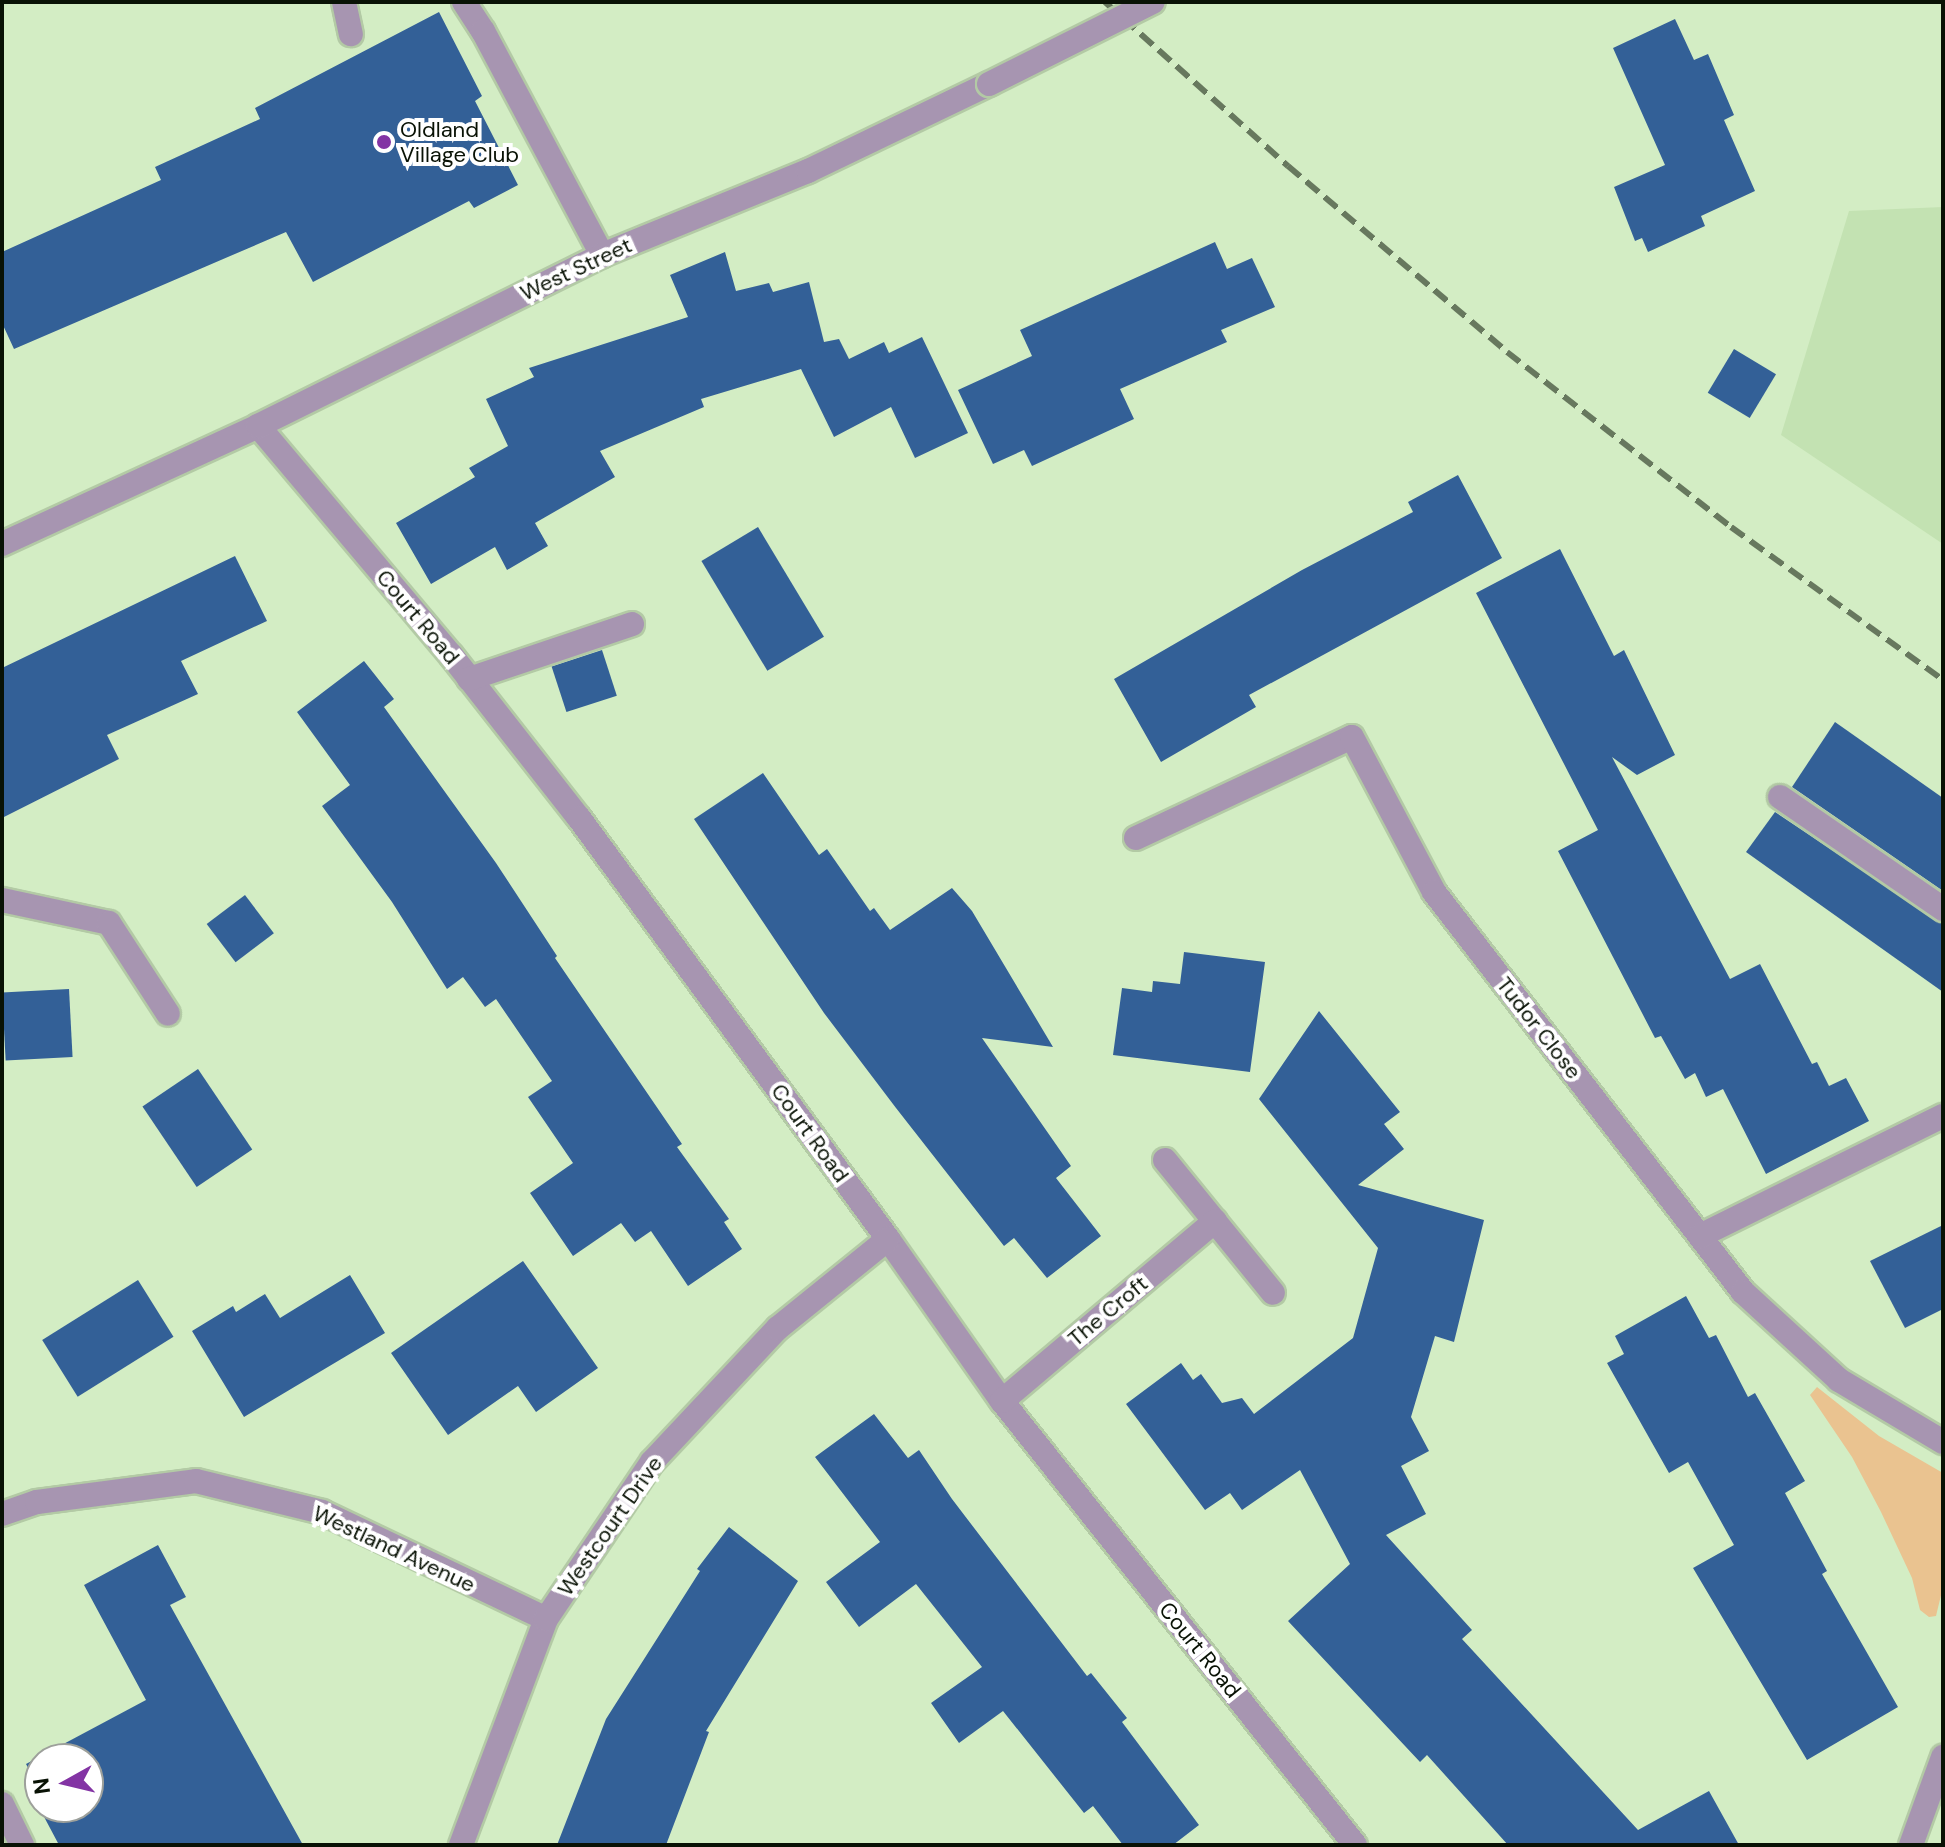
<!DOCTYPE html>
<html>
<head>
<meta charset="utf-8">
<style>
  body { margin:0 }
  #map { position:relative; width:1945px; height:1847px; overflow:hidden; background:#d3edc4; font-family:"DM Sans",sans-serif }
  div>[style] { position:absolute }
  [style*='--x'] { left:calc(var(--x)*1px); top:calc(var(--y)*1px); width:calc(var(--w)*1px); rotate:calc(var(--a)*1deg) }
  .built>* { inset:0; background:#c3e2b2 }
  .green>* { inset:0; background:#eac390 }
  .building>* { inset:0; background:#336097; transform-origin:0 0 }
  .roads { filter:drop-shadow(2px 0 #b3caa5) drop-shadow(-2px 0 #b3caa5) drop-shadow(0 2px #b3caa5) drop-shadow(0 -2px #b3caa5) }
  .minor>* { height:24px; margin:-12px; padding:0 12px; transform-origin:12px; border-radius:12px; background:#a795b1 }
  .rail>* { height:6px; margin-top:-3px; transform-origin:0; background:repeating-linear-gradient(90deg,#67785e 0 16px,transparent 0 24px) }
  .bridges { filter:drop-shadow(2px 0 #b3caa5) drop-shadow(-2px 0 #b3caa5) drop-shadow(0 2px #b3caa5) drop-shadow(0 -2px #b3caa5) }
  .minor-bridge>* { height:24px; margin:-12px; padding:0 12px; transform-origin:12px; border-radius:12px; background:#a795b1 }
  .dots>* { width:22px; height:22px; translate:-50% -50%; box-sizing:border-box; border:4px solid #fff; border-radius:50% }
  span { translate:-50% -50%; white-space:nowrap; text-align:center; line-height:1.15; -webkit-text-stroke:8px #fff; paint-order:stroke }
  .poi-label { font-size:22px; color:#091205 }
  .left { translate:0 -50%; text-align:left }
  .street-label { font-size:22px; color:#091205 }
  .frame { position:absolute; inset:0; border:4px solid #091205; pointer-events:none }
  .north { position:absolute; left:24px; top:1743px; width:80px; height:80px; box-sizing:border-box; background:#fff; border:2px solid #9da09b; border-radius:50%; rotate:262deg; font-size:22px; font-weight:700; line-height:32px; text-align:center; color:#091205 }
  .north::after { content:''; display:block; margin:auto; width:28px; height:36px; background:#8334a4; clip-path:polygon(50% 0,100% 100%,50% 72%,0 100%) }
</style>
</head>
<body>
<div id="map">
  <div class="built">
    <div style="clip-path:polygon(1943px 207px,1943px 544px,1781px 435px,1849px 211px)"></div>
  </div>
  <div class="green">
    <div style="clip-path:polygon(1817px 1387px,1879px 1436px,1943px 1473px,1943px 1587px,1936px 1616px,1929px 1617px,1920px 1610px,1912px 1578px,1881px 1512px,1852px 1457px,1810px 1395px)"></div>
  </div>
  <div class="building">
    <div style="clip-path:polygon(439px 12px,482px 96px,475px 101px,518px 185px,474px 208px,469px 201px,313px 282px,286px 232px,14px 349px,2px 323px,2px 252px,161px 180px,155px 167px,260px 119px,255px 108px)"></div>
    <div style="clip-path:polygon(1675px 19px,1694px 60px,1708px 54px,1734px 115px,1724px 120px,1755px 191px,1701px 216px,1705px 226px,1648px 252px,1642px 238px,1635px 241px,1614px 187px,1665px 165px,1613px 48px)"></div>
    <div style="clip-path:polygon(1215px 242px,1227px 269px,1252px 258px,1275px 307px,1221px 330px,1227px 342px,1120px 389px,1134px 419px,1032px 466px,1024px 450px,993px 464px,958px 390px,1032px 356px,1020px 330px)"></div>
    <div style="clip-path:polygon(725px 252px,736px 291px,769px 283px,773px 292px,809px 282px,824px 342px,839px 339px,849px 359px,884px 342px,889px 353px,922px 337px,968px 433px,915px 458px,891px 407px,834px 437px,801px 369px,701px 399px,704px 407px,600px 451px,615px 477px,535px 523px,548px 546px,507px 570px,495px 547px,431px 584px,396px 523px,475px 477px,469px 468px,508px 446px,486px 399px,534px 377px,529px 368px,688px 317px,670px 275px)"></div>
    <div style="left:1734px;top:349px;width:49px;height:51px;rotate:31deg"></div>
    <div style="clip-path:polygon(1458px 475px,1502px 558px,1249px 695px,1256px 707px,1161px 762px,1114px 679px,1302px 570px,1413px 512px,1408px 502px)"></div>
    <div style="left:758px;top:527px;width:128px;height:66px;rotate:59deg"></div>
    <div style="clip-path:polygon(1560px 549px,1614px 656px,1624px 650px,1675px 755px,1637px 775px,1612px 757px,1730px 979px,1760px 964px,1812px 1064px,1817px 1062px,1829px 1086px,1846px 1078px,1869px 1121px,1766px 1174px,1723px 1089px,1706px 1097px,1695px 1073px,1685px 1079px,1661px 1036px,1655px 1038px,1558px 851px,1598px 830px,1476px 593px)"></div>
    <div style="clip-path:polygon(235px 556px,267px 621px,181px 661px,198px 694px,107px 735px,119px 759px,2px 818px,2px 668px)"></div>
    <div style="left:602px;top:650px;width:48px;height:53px;rotate:72deg"></div>
    <div style="clip-path:polygon(364px 661px,394px 699px,384px 707px,496px 863px,557px 956px,555px 958px,682px 1144px,677px 1147px,729px 1219px,724px 1222px,742px 1249px,688px 1286px,651px 1231px,635px 1242px,621px 1223px,573px 1256px,530px 1193px,573px 1163px,528px 1097px,552px 1081px,496px 999px,485px 1007px,463px 977px,447px 989px,392px 902px,322px 806px,350px 785px,297px 712px)"></div>
    <div style="clip-path:polygon(1835px 722px,1943px 798px,1943px 891px,1792px 787px)"></div>
    <div style="clip-path:polygon(763px 773px,819px 855px,827px 849px,870px 911px,874px 908px,890px 930px,952px 888px,972px 911px,1053px 1047px,982px 1038px,1071px 1166px,1056px 1178px,1101px 1236px,1047px 1278px,1014px 1238px,1004px 1246px,896px 1108px,824px 1013px,694px 819px)"></div>
    <div style="clip-path:polygon(1775px 812px,1943px 924px,1943px 992px,1746px 852px)"></div>
    <div style="left:245px;top:895px;width:48px;height:48px;rotate:53deg"></div>
    <div style="clip-path:polygon(1184px 952px,1265px 962px,1250px 1072px,1113px 1055px,1122px 988px,1152px 992px,1153px 981px,1180px 984px)"></div>
    <div style="left:69px;top:989px;width:68px;height:67px;rotate:87deg"></div>
    <div style="clip-path:polygon(1319px 1011px,1400px 1112px,1384px 1124px,1404px 1149px,1358px 1185px,1484px 1220px,1454px 1342px,1435px 1336px,1411px 1417px,1429px 1451px,1401px 1466px,1426px 1514px,1386px 1535px,1472px 1630px,1462px 1639px,1638px 1830px,1709px 1791px,1739px 1845px,1508px 1845px,1427px 1755px,1420px 1762px,1288px 1621px,1350px 1564px,1300px 1470px,1242px 1510px,1230px 1493px,1205px 1510px,1126px 1404px,1181px 1363px,1193px 1380px,1201px 1374px,1222px 1403px,1242px 1398px,1254px 1414px,1353px 1338px,1378px 1248px,1259px 1099px)"></div>
    <div style="left:198px;top:1069px;width:97px;height:67px;rotate:56deg"></div>
    <div style="clip-path:polygon(1943px 1225px,1943px 1309px,1905px 1328px,1870px 1261px)"></div>
    <div style="clip-path:polygon(523px 1261px,598px 1368px,536px 1412px,518px 1386px,448px 1435px,391px 1353px)"></div>
    <div style="clip-path:polygon(350px 1275px,385px 1333px,244px 1417px,192px 1331px,233px 1306px,236px 1312px,265px 1294px,280px 1318px)"></div>
    <div style="left:138px;top:1280px;width:67px;height:113px;rotate:58deg"></div>
    <div style="clip-path:polygon(1686px 1296px,1709px 1338px,1716px 1335px,1748px 1397px,1755px 1393px,1805px 1481px,1785px 1493px,1827px 1571px,1822px 1574px,1898px 1707px,1807px 1760px,1693px 1568px,1734px 1545px,1688px 1462px,1669px 1473px,1607px 1363px,1624px 1354px,1615px 1336px)"></div>
    <div style="clip-path:polygon(874px 1414px,908px 1458px,919px 1450px,952px 1499px,1087px 1676px,1091px 1673px,1127px 1718px,1122px 1722px,1199px 1825px,1173px 1845px,1123px 1845px,1093px 1806px,1084px 1813px,1003px 1711px,959px 1743px,931px 1703px,982px 1667px,916px 1584px,859px 1627px,826px 1582px,880px 1542px,815px 1457px)"></div>
    <div style="clip-path:polygon(729px 1527px,798px 1581px,706px 1731px,709px 1732px,666px 1845px,557px 1845px,606px 1719px,700px 1571px,697px 1569px)"></div>
    <div style="clip-path:polygon(158px 1545px,186px 1597px,170px 1605px,303px 1845px,59px 1845px,33px 1796px,40px 1792px,40px 1807px,88px 1807px,88px 1759px,40px 1759px,40px 1790px,26px 1764px,146px 1700px,84px 1585px)"></div>
  </div>
  <div class="roads">
    <div class="minor">
      <div style="--x:344;--y:2;--w:33;--a:78"></div>
      <div style="--x:464;--y:2;--w:35;--a:57"></div>
      <div style="--x:483;--y:31;--w:254;--a:62"></div>
      <div style="--x:258;--y:426;--w:299;--a:49.9"></div>
      <div style="--x:451;--y:655;--w:207;--a:51.9"></div>
      <div style="--x:579;--y:818;--w:522;--a:53.72"></div>
      <div style="--x:888;--y:1239;--w:198;--a:54.9"></div>
      <div style="--x:1002;--y:1401;--w:567;--a:51.51"></div>
      <div style="--x:2;--y:544;--w:282;--a:-24.7"></div>
      <div style="--x:258;--y:426;--w:384;--a:-26.4"></div>
      <div style="--x:602;--y:255;--w:222;--a:-22.2"></div>
      <div style="--x:808;--y:171;--w:201;--a:-25.7"></div>
      <div style="--x:469;--y:679;--w:172;--a:-18.6"></div>
      <div style="--x:1780;--y:797;--w:198;--a:34.5"></div>
      <div style="--x:1136;--y:838;--w:238;--a:-25.1"></div>
      <div style="--x:1352;--y:737;--w:175;--a:62.1"></div>
      <div style="--x:1434;--y:892;--w:505;--a:52.31"></div>
      <div style="--x:1743;--y:1292;--w:130;--a:42.5"></div>
      <div style="--x:1839;--y:1380;--w:121;--a:30.8"></div>
      <div style="--x:2;--y:900;--w:109;--a:12.1"></div>
      <div style="--x:109;--y:923;--w:108;--a:57"></div>
      <div style="--x:1165;--y:1160;--w:171;--a:50.9"></div>
      <div style="--x:1700;--y:1236;--w:271;--a:-26.3"></div>
      <div style="--x:1002;--y:1401;--w:279;--a:-40.2"></div>
      <div style="--x:2;--y:1514;--w:37;--a:-19"></div>
      <div style="--x:37;--y:1502;--w:160;--a:-7.5"></div>
      <div style="--x:196;--y:1481;--w:130;--a:13.8"></div>
      <div style="--x:322;--y:1512;--w:248;--a:25.5"></div>
      <div style="--x:2;--y:1804;--w:46;--a:64"></div>
      <div style="--x:461;--y:1845;--w:241;--a:-69.4"></div>
      <div style="--x:546;--y:1619;--w:189;--a:-56"></div>
      <div style="--x:652;--y:1462;--w:184;--a:-46.8"></div>
      <div style="--x:778;--y:1328;--w:141;--a:-39"></div>
      <div style="--x:1911;--y:1845;--w:94;--a:-70"></div>
    </div>
  </div>
  <div class="rail">
    <div style="--x:1105;--y:2;--w:246;--a:41.9"></div>
    <div style="--x:1288;--y:166;--w:287;--a:40.3"></div>
    <div style="--x:1507;--y:352;--w:284;--a:38"></div>
    <div style="--x:1731;--y:527;--w:261;--a:35.8"></div>
  </div>
  <div class="bridges">
    <div class="minor-bridge">
      <div style="--x:989;--y:84;--w:183;--a:-26.6"></div>
    </div>
  </div>
  <div class="dots">
    <div style="left:384px;top:142px;background:#8334a4"></div>
  </div>
  <div class="poi-label">
    <span class="left" style="left:400px;top:142px">Oldland<br>Village Club</span>
  </div>
  <div class="street-label">
    <span style="left:576px;top:269px;rotate:-25deg">West Street</span>
    <span style="left:418px;top:617px;rotate:50deg">Court Road</span>
    <span style="left:1539px;top:1028px;rotate:52deg">Tudor Close</span>
    <span style="left:810px;top:1133px;rotate:54deg">Court Road</span>
    <span style="left:1108px;top:1311px;rotate:-40deg">The Croft</span>
    <span style="left:610px;top:1526px;rotate:-55deg">Westcourt Drive</span>
    <span style="left:394px;top:1549px;rotate:25deg">Westland Avenue</span>
    <span style="left:1200px;top:1650px;rotate:51deg">Court Road</span>
  </div>
  <div class="frame"></div>
  <div class="north">N</div>
</div>
</body>
</html>
